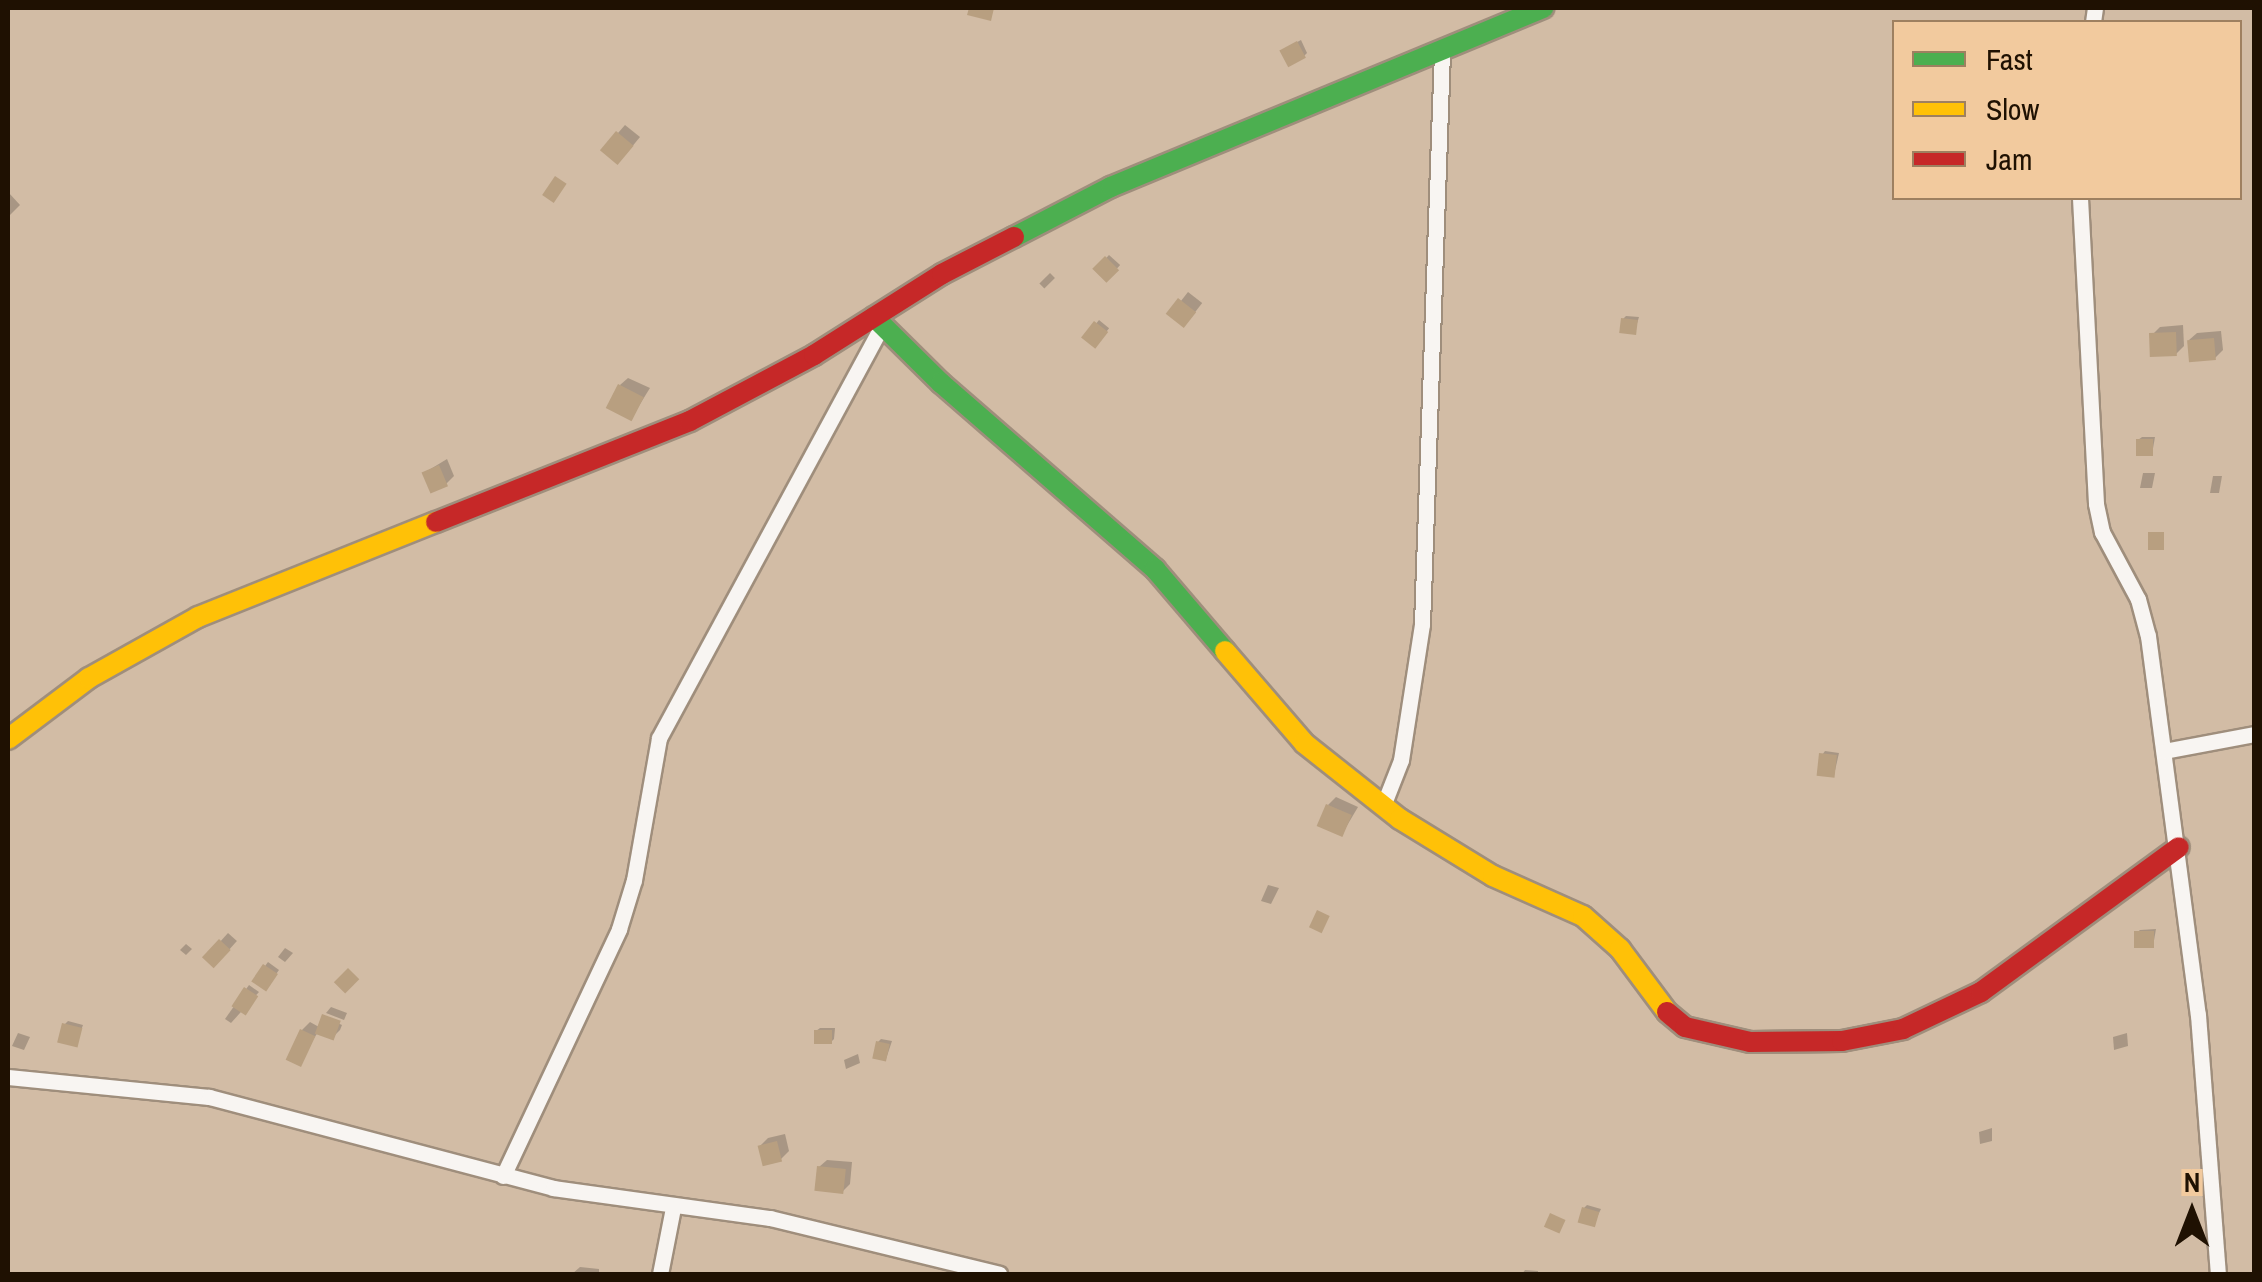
<!DOCTYPE html>
<html>
<head>
<meta charset="utf-8">
<style>
  body { margin:0 }
  #map { position:relative; width:2262px; height:1282px; overflow:hidden; background:#d2bca5; font-family:"Archivo Narrow",sans-serif }
  div>[style] { position:absolute }
  [style*='--x'] { left:calc(var(--x)*1px); top:calc(var(--y)*1px); width:calc(var(--w)*1px); rotate:calc(var(--a)*1deg) }
  .shadow>* { inset:0; background:#0003; transform-origin:0 0 }
  .building>* { inset:0; background:#b89f80; transform-origin:0 0 }
  .roads { filter:drop-shadow(2px 0 #9f8e7c) drop-shadow(-2px 0 #9f8e7c) drop-shadow(0 2px #9f8e7c) drop-shadow(0 -2px #9f8e7c) }
  .street>* { height:15px; margin:-7.5px; padding:0 7.5px; transform-origin:7.5px; border-radius:7.5px; background:#f8f5f2 }
  .fast>* { height:20px; margin:-10px; padding:0 10px; transform-origin:10px; border-radius:10px; background:#4caf50 }
  .slow>* { height:20px; margin:-10px; padding:0 10px; transform-origin:10px; border-radius:10px; background:#ffc107 }
  .jam>* { height:20px; margin:-10px; padding:0 10px; transform-origin:10px; border-radius:10px; background:#c62828 }
  span { translate:-50% -50%; white-space:nowrap; text-align:center; line-height:1.15; -webkit-text-stroke:8px #f2ca9e; paint-order:stroke }
  .frame { position:absolute; inset:0; border:10px solid #1f1102; pointer-events:none }
  .legend { position:absolute; left:1892px; top:20px; width:350px; height:180px; box-sizing:border-box; background:#f2ca9e; border:2px solid #9e8060; margin:0; padding:12px 18px; list-style:none; font-size:30px; color:#1f1102 }
  .legend li { display:flex; align-items:center; gap:20px; height:50px }
  .legend b { width:50px; border:2px solid #9e8060 }
  .north { position:absolute; left:2142px; top:1162px; width:100px; height:100px; -webkit-text-stroke:8px #f2ca9e; paint-order:stroke; rotate:0deg; font-size:28px; font-weight:700; line-height:40px; text-align:center; color:#1f1102 }
  .north::after { content:''; display:block; margin:auto; width:35px; height:45px; background:#1f1102; clip-path:polygon(50% 0,100% 100%,50% 72%,0 100%) }
</style>
</head>
<body>
<div id="map">
  <div class="shadow">
    <div style="clip-path:polygon(1301px 40px,1307px 53px,1304px 56px,1286px 48px)"></div>
    <div style="clip-path:polygon(625px 125px,640px 137px,626px 154px,618px 133px)"></div>
    <div style="clip-path:polygon(9px 193px,20px 205px,8px 217px,8px 194px)"></div>
    <div style="left:1109px;top:255px;width:15px;height:20px;rotate:42deg"></div>
    <div style="left:1050px;top:273px;width:7px;height:15px;rotate:45deg"></div>
    <div style="left:1188px;top:292px;width:18px;height:29px;rotate:38deg"></div>
    <div style="clip-path:polygon(1626px 316px,1639px 317px,1634px 333px,1623px 319px)"></div>
    <div style="left:1099px;top:320px;width:13px;height:23px;rotate:39deg"></div>
    <div style="clip-path:polygon(2183px 325px,2184px 346px,2176px 354px,2152px 335px,2160px 327px)"></div>
    <div style="clip-path:polygon(2221px 331px,2223px 350px,2215px 358px,2189px 340px,2197px 333px)"></div>
    <div style="clip-path:polygon(628px 378px,650px 388px,632px 417px,620px 385px)"></div>
    <div style="clip-path:polygon(2142px 437px,2155px 437px,2152px 454px,2138px 440px)"></div>
    <div style="clip-path:polygon(447px 459px,454px 476px,446px 484px,424px 473px)"></div>
    <div style="clip-path:polygon(2143px 473px,2155px 473px,2152px 488px,2140px 488px)"></div>
    <div style="clip-path:polygon(2213px 476px,2222px 476px,2219px 493px,2210px 493px)"></div>
    <div style="clip-path:polygon(1825px 751px,1839px 753px,1834px 775px,1822px 755px)"></div>
    <div style="clip-path:polygon(1336px 797px,1358px 807px,1342px 834px,1328px 805px)"></div>
    <div style="clip-path:polygon(1268px 885px,1279px 888px,1271px 904px,1261px 901px)"></div>
    <div style="clip-path:polygon(2156px 929px,2153px 946px,2136px 933px,2140px 930px)"></div>
    <div style="left:228px;top:933px;width:12px;height:33px;rotate:42deg"></div>
    <div style="clip-path:polygon(186px 944px,192px 949px,186px 955px,180px 950px)"></div>
    <div style="clip-path:polygon(285px 948px,293px 953px,285px 962px,278px 957px)"></div>
    <div style="clip-path:polygon(268px 962px,279px 970px,268px 985px,254px 981px)"></div>
    <div style="clip-path:polygon(249px 985px,259px 992px,231px 1023px,225px 1019px)"></div>
    <div style="clip-path:polygon(331px 1007px,347px 1013px,344px 1020px,326px 1013px)"></div>
    <div style="clip-path:polygon(324px 1017px,342px 1025px,340px 1030px,332px 1038px,318px 1032px,299px 1062px,288px 1057px,302px 1030px,310px 1022px,319px 1027px)"></div>
    <div style="clip-path:polygon(68px 1021px,83px 1025px,76px 1044px,65px 1024px)"></div>
    <div style="clip-path:polygon(820px 1028px,835px 1028px,834px 1039px,831px 1042px,816px 1031px)"></div>
    <div style="clip-path:polygon(18px 1033px,30px 1037px,24px 1050px,12px 1046px)"></div>
    <div style="clip-path:polygon(2127px 1033px,2128px 1046px,2114px 1050px,2113px 1037px)"></div>
    <div style="clip-path:polygon(881px 1039px,892px 1041px,886px 1059px,878px 1042px)"></div>
    <div style="clip-path:polygon(858px 1054px,860px 1063px,846px 1069px,844px 1060px)"></div>
    <div style="clip-path:polygon(1992px 1128px,1992px 1141px,1980px 1144px,1979px 1132px)"></div>
    <div style="clip-path:polygon(785px 1134px,789px 1151px,781px 1159px,760px 1146px,768px 1138px)"></div>
    <div style="clip-path:polygon(827px 1160px,852px 1162px,850px 1184px,842px 1192px,819px 1167px)"></div>
    <div style="clip-path:polygon(1587px 1205px,1601px 1209px,1593px 1225px,1584px 1208px)"></div>
    <div style="clip-path:polygon(580px 1267px,599px 1269px,599px 1274px,572px 1274px)"></div>
    <div style="clip-path:polygon(1525px 1270px,1538px 1271px,1538px 1274px,1522px 1274px)"></div>
  </div>
  <div class="building">
    <div style="clip-path:polygon(969px 8px,994px 8px,991px 21px,967px 15px)"></div>
    <div style="left:1297px;top:41px;width:19px;height:20px;rotate:62deg"></div>
    <div style="left:616px;top:131px;width:23px;height:25px;rotate:40deg"></div>
    <div style="left:555px;top:176px;width:14px;height:23px;rotate:34deg"></div>
    <div style="left:1105px;top:256px;width:20px;height:18px;rotate:45deg"></div>
    <div style="left:1178px;top:298px;width:23px;height:20px;rotate:38deg"></div>
    <div style="left:1621px;top:318px;width:17px;height:15px;rotate:7deg"></div>
    <div style="left:1094px;top:321px;width:18px;height:21px;rotate:38deg"></div>
    <div style="left:2176px;top:332px;width:24px;height:27px;rotate:88deg"></div>
    <div style="left:2214px;top:338px;width:22px;height:27px;rotate:85deg"></div>
    <div style="left:618px;top:384px;width:29px;height:27px;rotate:27deg"></div>
    <div style="left:2136px;top:439px;width:17px;height:17px"></div>
    <div style="left:439px;top:465px;width:23px;height:19px;rotate:67deg"></div>
    <div style="left:2148px;top:532px;width:16px;height:18px"></div>
    <div style="left:1819px;top:753px;width:18px;height:23px;rotate:6deg"></div>
    <div style="left:1326px;top:804px;width:28px;height:24px;rotate:23deg"></div>
    <div style="left:1317px;top:910px;width:14px;height:19px;rotate:25deg"></div>
    <div style="left:2154px;top:931px;width:17px;height:20px;rotate:90deg"></div>
    <div style="left:219px;top:939px;width:16px;height:25px;rotate:43deg"></div>
    <div style="left:263px;top:964px;width:18px;height:21px;rotate:34deg"></div>
    <div style="left:348px;top:968px;width:16px;height:20px;rotate:45deg"></div>
    <div style="left:244px;top:987px;width:17px;height:23px;rotate:33deg"></div>
    <div style="left:322px;top:1014px;width:20px;height:21px;rotate:20deg"></div>
    <div style="left:62px;top:1023px;width:21px;height:20px;rotate:14deg"></div>
    <div style="left:300px;top:1029px;width:17px;height:34px;rotate:25deg"></div>
    <div style="left:814px;top:1030px;width:18px;height:14px"></div>
    <div style="left:876px;top:1041px;width:14px;height:18px;rotate:12deg"></div>
    <div style="left:777px;top:1141px;width:21px;height:20px;rotate:76deg"></div>
    <div style="left:817px;top:1166px;width:29px;height:25px;rotate:6deg"></div>
    <div style="left:1582px;top:1207px;width:18px;height:16px;rotate:16deg"></div>
    <div style="left:1550px;top:1213px;width:17px;height:15px;rotate:24deg"></div>
  </div>
  <div class="roads">
    <div class="street">
      <div style="--x:2093;--y:22;--w:14;--a:-82"></div>
      <div style="--x:2080;--y:198;--w:306;--a:87"></div>
      <div style="--x:2096;--y:504;--w:29;--a:78"></div>
      <div style="--x:2102;--y:532;--w:76;--a:61.8"></div>
      <div style="--x:2138;--y:599;--w:38;--a:75"></div>
      <div style="--x:2148;--y:636;--w:382;--a:82.5"></div>
      <div style="--x:2198;--y:1015;--w:260;--a:85.6"></div>
      <div style="--x:2164;--y:751;--w:92;--a:-10.7"></div>
      <div style="--x:1383;--y:806;--w:49;--a:-68.6"></div>
      <div style="--x:1401;--y:760;--w:138;--a:-81.2"></div>
      <div style="--x:1422;--y:624;--w:572;--a:-88"></div>
      <div style="--x:8;--y:1077;--w:202;--a:5.7"></div>
      <div style="--x:209;--y:1097;--w:356;--a:14.8"></div>
      <div style="--x:553;--y:1188;--w:219;--a:7.9"></div>
      <div style="--x:770;--y:1218;--w:236;--a:13.7"></div>
      <div style="--x:503;--y:1176;--w:273;--a:-64.8"></div>
      <div style="--x:619;--y:929;--w:51;--a:-73"></div>
      <div style="--x:634;--y:880;--w:144;--a:-80"></div>
      <div style="--x:659;--y:738;--w:469;--a:-61.6"></div>
      <div style="--x:660;--y:1274;--w:67;--a:-78.9"></div>
    </div>
    <div class="fast">
      <div style="--x:1014;--y:237;--w:109;--a:-27.3"></div>
      <div style="--x:1111;--y:187;--w:468;--a:-22.5"></div>
      <div style="--x:874;--y:317;--w:94;--a:44.6"></div>
      <div style="--x:941;--y:383;--w:284;--a:41"></div>
      <div style="--x:1155;--y:569;--w:108;--a:49.5"></div>
    </div>
    <div class="slow">
      <div style="--x:1225;--y:651;--w:121;--a:49.3"></div>
      <div style="--x:1304;--y:743;--w:122;--a:38.4"></div>
      <div style="--x:1400;--y:819;--w:109;--a:31.5"></div>
      <div style="--x:1493;--y:876;--w:98;--a:24"></div>
      <div style="--x:1583;--y:916;--w:50;--a:41.7"></div>
      <div style="--x:1620;--y:949;--w:79;--a:53.3"></div>
      <div style="--x:8;--y:739;--w:101;--a:-37"></div>
      <div style="--x:89;--y:678;--w:125;--a:-29.2"></div>
      <div style="--x:198;--y:617;--w:256;--a:-21.8"></div>
    </div>
    <div class="jam">
      <div style="--x:436;--y:522;--w:273;--a:-21.7"></div>
      <div style="--x:690;--y:421;--w:140;--a:-28"></div>
      <div style="--x:814;--y:355;--w:151;--a:-32.3"></div>
      <div style="--x:942;--y:274;--w:81;--a:-27.2"></div>
      <div style="--x:1667;--y:1012;--w:23;--a:40"></div>
      <div style="--x:1685;--y:1027;--w:67;--a:13"></div>
      <div style="--x:1750;--y:1042;--w:92;--a:-0.6"></div>
      <div style="--x:1842;--y:1041;--w:62;--a:-11.1"></div>
      <div style="--x:1903;--y:1029;--w:86;--a:-25.4"></div>
      <div style="--x:1981;--y:992;--w:245;--a:-36.2"></div>
    </div>
  </div>
  <div class="frame"></div>
  <ul class="legend">
  <li><b style="height:12px;background:#4caf50"></b>Fast</li>
  <li><b style="height:12px;background:#ffc107"></b>Slow</li>
  <li><b style="height:12px;background:#c62828"></b>Jam</li>
  </ul>
  <div class="north">N</div>
</div>
</body>
</html>
